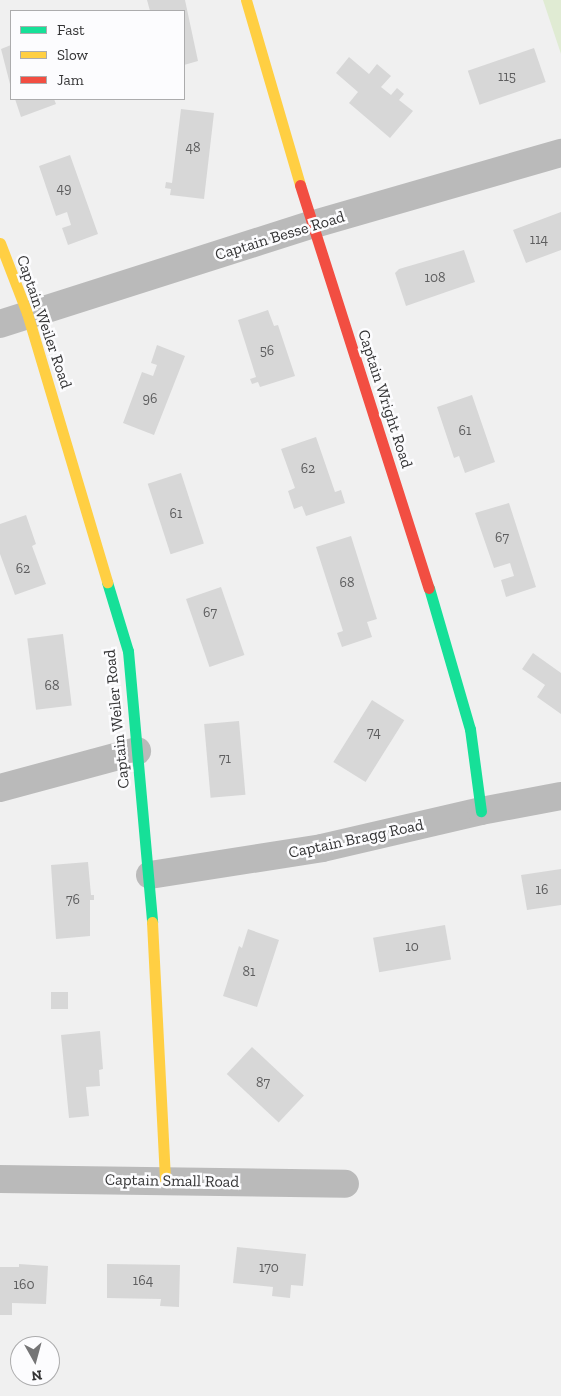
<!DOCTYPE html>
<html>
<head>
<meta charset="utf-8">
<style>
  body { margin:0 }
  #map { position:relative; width:561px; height:1396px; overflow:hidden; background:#f0f0f0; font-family:"Zilla Slab",serif }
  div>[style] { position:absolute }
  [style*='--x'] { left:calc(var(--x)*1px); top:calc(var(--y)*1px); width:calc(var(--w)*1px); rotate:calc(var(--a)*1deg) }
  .green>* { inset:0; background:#e0ebd3 }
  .building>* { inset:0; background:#d7d7d7; transform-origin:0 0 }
  .street>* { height:28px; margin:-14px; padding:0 14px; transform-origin:14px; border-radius:14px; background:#bababa }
  .fast>* { height:11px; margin:-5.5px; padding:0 5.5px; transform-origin:5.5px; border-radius:5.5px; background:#16e098 }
  .slow>* { height:11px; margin:-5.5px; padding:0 5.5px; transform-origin:5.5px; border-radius:5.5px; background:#ffcf43 }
  .jam>* { height:11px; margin:-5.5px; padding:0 5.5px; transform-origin:5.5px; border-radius:5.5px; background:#f24e42 }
  span { translate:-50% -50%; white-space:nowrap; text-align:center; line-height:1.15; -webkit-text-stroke:5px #fcfcfe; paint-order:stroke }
  .number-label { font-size:14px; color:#5e5e5f }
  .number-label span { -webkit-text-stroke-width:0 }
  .street-label { font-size:16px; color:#333334 }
  .legend { position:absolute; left:10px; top:10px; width:175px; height:90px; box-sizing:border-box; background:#fcfcfe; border:1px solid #acacad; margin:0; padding:6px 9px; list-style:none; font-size:15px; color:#333334 }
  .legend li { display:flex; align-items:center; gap:10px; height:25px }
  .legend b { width:25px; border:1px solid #acacad }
  .north { position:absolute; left:10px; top:1336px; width:50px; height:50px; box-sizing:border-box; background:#fcfcfe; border:1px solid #acacad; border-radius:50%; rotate:173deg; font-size:14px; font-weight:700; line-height:20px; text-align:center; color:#333334 }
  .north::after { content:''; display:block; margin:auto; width:18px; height:22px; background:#757576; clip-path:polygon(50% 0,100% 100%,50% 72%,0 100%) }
</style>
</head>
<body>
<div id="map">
  <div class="green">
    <div style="clip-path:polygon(543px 0,561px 0,561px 54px)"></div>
  </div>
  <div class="building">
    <div style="clip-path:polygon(147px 0,185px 0,198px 61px,184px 65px,184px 11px,150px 11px)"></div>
    <div style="clip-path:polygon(11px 45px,11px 88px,1px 49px)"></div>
    <div style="left:534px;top:48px;width:36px;height:70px;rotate:71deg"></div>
    <div style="clip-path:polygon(349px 57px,369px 74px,377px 64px,391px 76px,381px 87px,391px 95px,397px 88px,404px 94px,399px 100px,413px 111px,390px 138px,349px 103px,358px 92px,336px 73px)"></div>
    <div style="clip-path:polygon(15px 99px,54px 99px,56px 104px,21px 117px)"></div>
    <div style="clip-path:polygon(181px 109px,214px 113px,204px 199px,170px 195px,171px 189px,165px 188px,166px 182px,172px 183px)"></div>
    <div style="clip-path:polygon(70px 155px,98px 234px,68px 245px,62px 228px,71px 225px,67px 212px,56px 216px,39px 166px)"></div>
    <div style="clip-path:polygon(561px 212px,561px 250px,526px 263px,513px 230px)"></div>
    <div style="clip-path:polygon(464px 250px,475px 282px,406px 306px,395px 273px,399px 269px)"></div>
    <div style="clip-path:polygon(268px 310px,274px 326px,278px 325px,295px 376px,260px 387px,258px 382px,252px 384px,250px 379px,256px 377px,238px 320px)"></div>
    <div style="clip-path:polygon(157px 345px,185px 356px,154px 435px,123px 423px,142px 372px,153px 376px,157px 365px,151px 363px)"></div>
    <div style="clip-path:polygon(472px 395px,495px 462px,465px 473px,459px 456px,454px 458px,437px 407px)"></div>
    <div style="clip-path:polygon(316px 437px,335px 492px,341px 490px,345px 503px,306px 516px,302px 506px,294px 509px,288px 491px,295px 488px,281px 449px)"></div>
    <div style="left:181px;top:473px;width:74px;height:35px;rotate:72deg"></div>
    <div style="clip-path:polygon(509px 503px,536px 587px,506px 597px,501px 580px,514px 576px,510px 563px,494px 568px,475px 513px)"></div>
    <div style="clip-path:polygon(26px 515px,36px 544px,32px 546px,46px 584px,15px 595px,0 554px,0 524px)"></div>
    <div style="clip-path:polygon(351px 536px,377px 619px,367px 622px,372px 637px,342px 647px,337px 633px,343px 631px,316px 547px)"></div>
    <div style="left:221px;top:587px;width:72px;height:37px;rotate:71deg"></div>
    <div style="left:63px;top:634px;width:72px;height:36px;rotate:83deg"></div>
    <div style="clip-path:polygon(533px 653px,561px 673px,561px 714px,537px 697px,545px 685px,522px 669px)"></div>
    <div style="left:372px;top:700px;width:38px;height:73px;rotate:32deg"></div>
    <div style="left:239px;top:721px;width:74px;height:35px;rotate:85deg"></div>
    <div style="clip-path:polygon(88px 862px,91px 895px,94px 895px,94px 900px,90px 900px,90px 936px,56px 939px,51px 865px)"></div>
    <div style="clip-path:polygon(561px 869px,561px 905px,527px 910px,521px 875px)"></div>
    <div style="left:445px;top:925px;width:35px;height:73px;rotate:80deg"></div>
    <div style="clip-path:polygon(248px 929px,279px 940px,257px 1007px,223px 996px,239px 946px,242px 948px)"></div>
    <div style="left:68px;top:992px;width:17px;height:17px;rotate:90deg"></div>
    <div style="clip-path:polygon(100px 1031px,103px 1069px,99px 1070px,100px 1086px,86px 1087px,89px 1116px,69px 1118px,61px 1035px)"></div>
    <div style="left:252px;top:1047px;width:71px;height:37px;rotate:43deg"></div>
    <div style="clip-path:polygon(237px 1247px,306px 1254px,303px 1286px,291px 1285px,290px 1298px,272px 1296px,273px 1287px,233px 1283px)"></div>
    <div style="clip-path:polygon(19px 1264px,48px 1266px,46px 1304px,12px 1303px,12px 1315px,0 1315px,0 1267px,19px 1267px)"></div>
    <div style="clip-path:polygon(107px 1264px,180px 1265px,179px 1307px,160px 1306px,161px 1299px,107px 1298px)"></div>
  </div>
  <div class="street">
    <div style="--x:0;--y:324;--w:326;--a:-17.7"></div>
    <div style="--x:311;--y:225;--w:260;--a:-16.1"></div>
    <div style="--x:0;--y:788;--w:142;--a:-15.1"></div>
    <div style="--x:150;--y:875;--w:174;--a:-8.9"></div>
    <div style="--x:322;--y:848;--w:163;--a:-13.1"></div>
    <div style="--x:481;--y:811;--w:81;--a:-10.6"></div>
    <div style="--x:0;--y:1179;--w:345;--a:0.8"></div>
  </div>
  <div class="fast">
    <div style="--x:107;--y:582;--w:72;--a:73.1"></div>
    <div style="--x:128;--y:651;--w:272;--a:84.9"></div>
    <div style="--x:429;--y:588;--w:147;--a:73.8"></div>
    <div style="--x:470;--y:729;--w:83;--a:82.4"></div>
  </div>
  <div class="slow">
    <div style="--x:246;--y:0;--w:193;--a:73.7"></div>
    <div style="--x:0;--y:243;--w:75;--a:68.9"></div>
    <div style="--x:27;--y:313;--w:281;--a:73.4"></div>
    <div style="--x:152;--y:922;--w:259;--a:87.1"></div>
  </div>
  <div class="jam">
    <div style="--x:300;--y:185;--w:423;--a:72.3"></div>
  </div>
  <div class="number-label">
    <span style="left:507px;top:77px">115</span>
    <span style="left:193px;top:148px">48</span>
    <span style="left:64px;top:189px">49</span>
    <span style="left:539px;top:240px">114</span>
    <span style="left:435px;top:278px">108</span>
    <span style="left:267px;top:351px">56</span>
    <span style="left:150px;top:399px">96</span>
    <span style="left:465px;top:431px">61</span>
    <span style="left:308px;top:469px">62</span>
    <span style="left:176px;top:514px">61</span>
    <span style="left:502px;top:538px">67</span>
    <span style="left:23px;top:569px">62</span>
    <span style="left:347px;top:583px">68</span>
    <span style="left:210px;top:613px">67</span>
    <span style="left:52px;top:686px">68</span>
    <span style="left:374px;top:733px">74</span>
    <span style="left:225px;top:759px">71</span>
    <span style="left:542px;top:890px">16</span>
    <span style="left:73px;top:900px">76</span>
    <span style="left:412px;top:947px">10</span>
    <span style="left:249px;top:972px">81</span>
    <span style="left:263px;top:1083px">87</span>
    <span style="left:269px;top:1268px">170</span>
    <span style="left:143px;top:1281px">164</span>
    <span style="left:24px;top:1285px">160</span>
  </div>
  <div class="street-label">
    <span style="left:280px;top:236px;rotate:-17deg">Captain Besse Road</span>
    <span style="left:44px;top:322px;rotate:71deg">Captain Weiler Road</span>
    <span style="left:385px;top:399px;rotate:72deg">Captain Wright Road</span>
    <span style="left:117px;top:719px;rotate:-96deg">Captain Weiler Road</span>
    <span style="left:356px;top:839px;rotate:-12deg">Captain Bragg Road</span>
    <span style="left:172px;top:1181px;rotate:1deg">Captain Small Road</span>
  </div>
  <ul class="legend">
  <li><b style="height:6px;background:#16e098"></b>Fast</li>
  <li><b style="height:6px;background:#ffcf43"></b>Slow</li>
  <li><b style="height:6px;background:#f24e42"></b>Jam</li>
  </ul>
  <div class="north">N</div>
</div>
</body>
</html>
